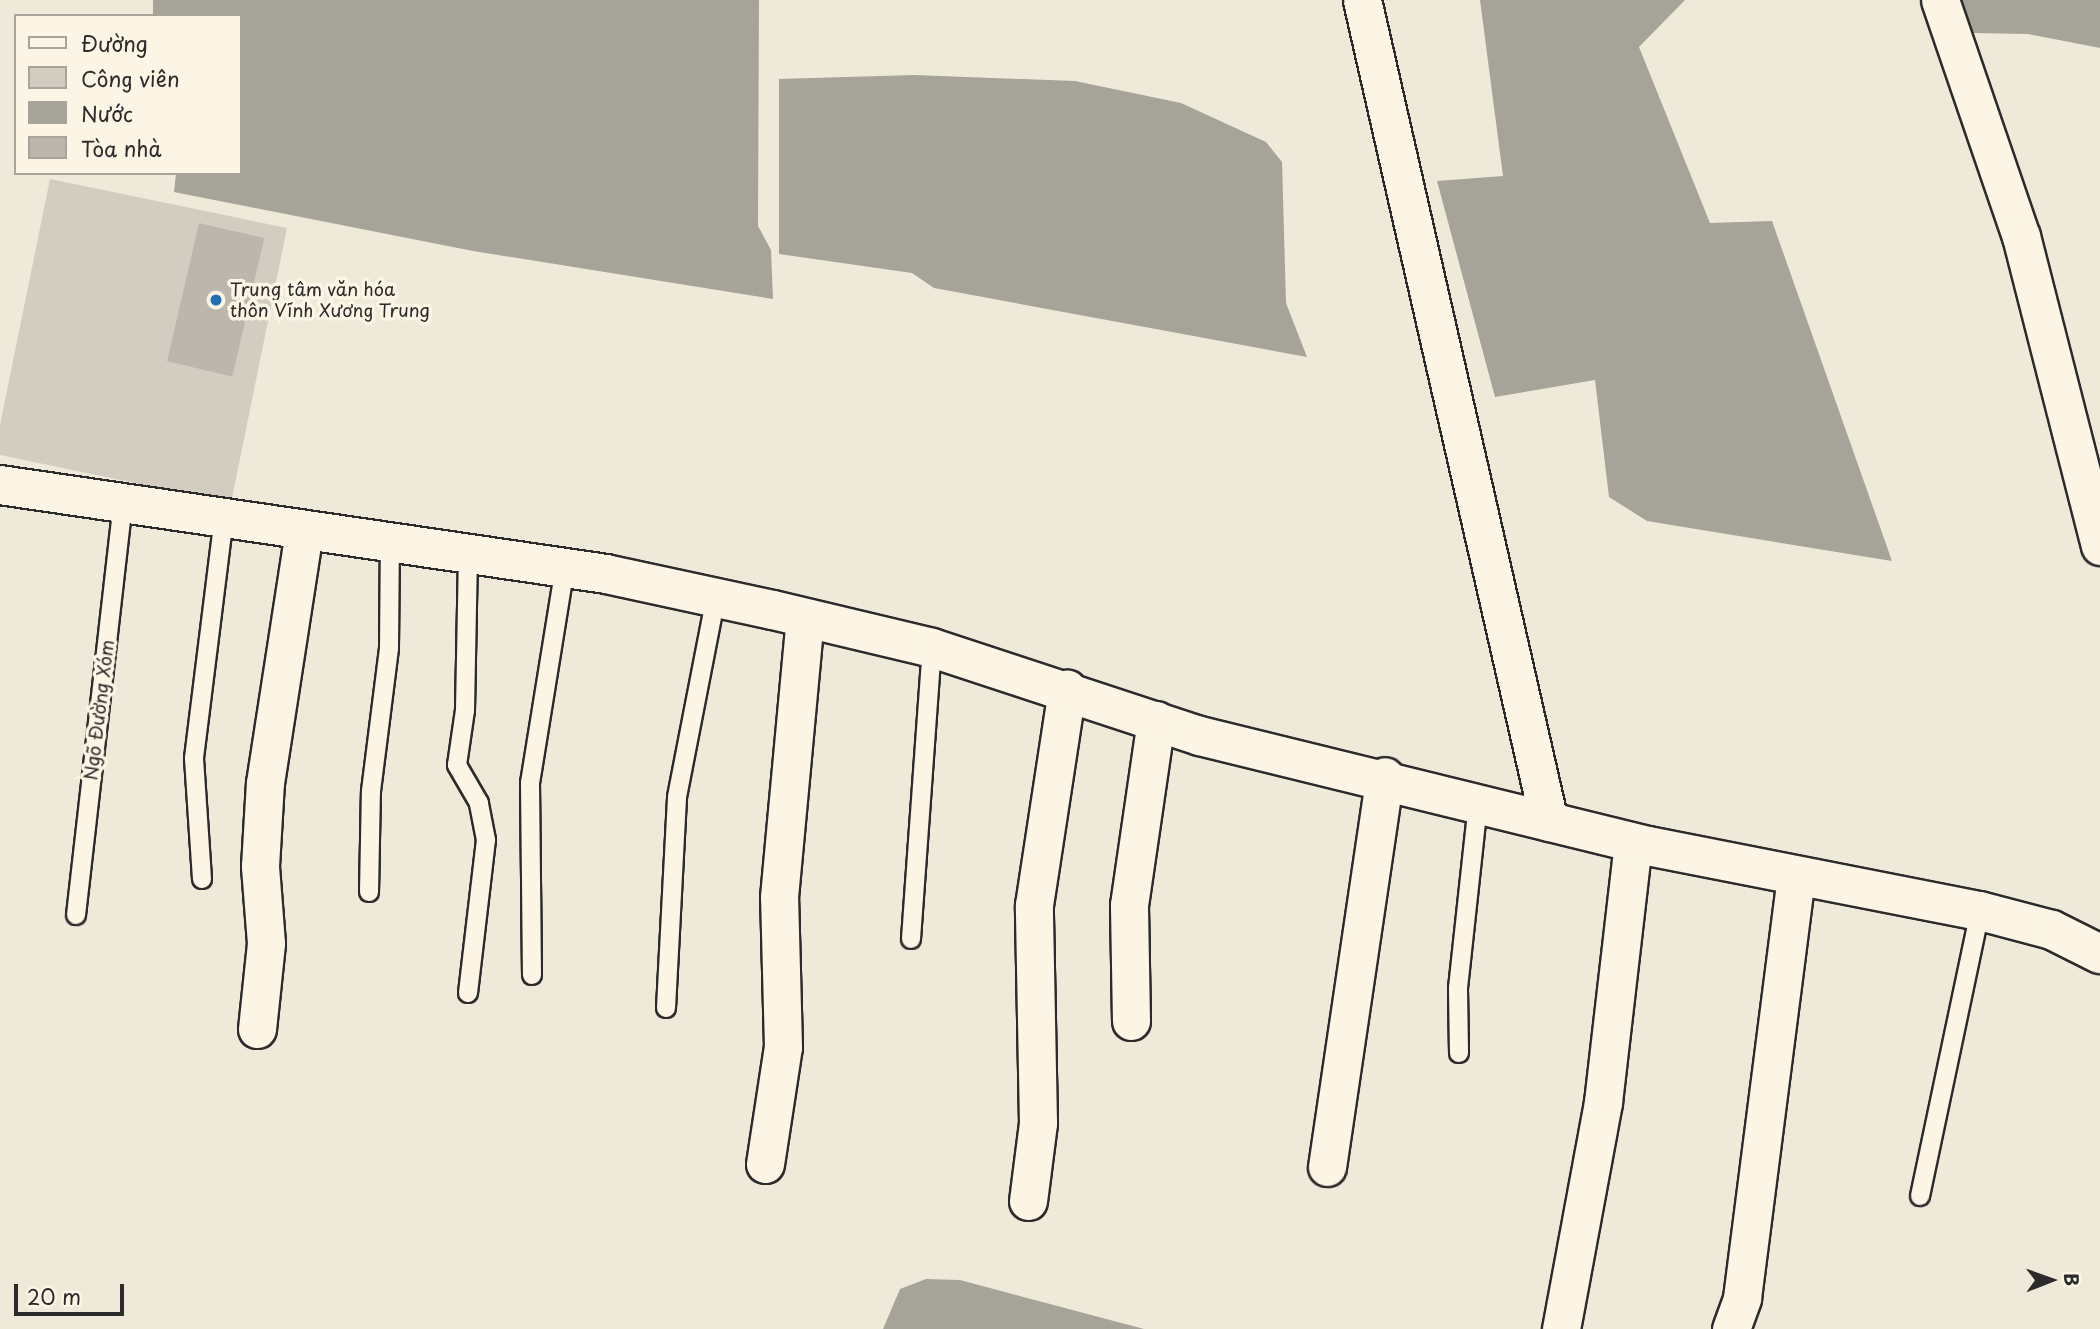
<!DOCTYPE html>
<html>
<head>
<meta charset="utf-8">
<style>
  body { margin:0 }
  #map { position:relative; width:2100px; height:1329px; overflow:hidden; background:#efe9da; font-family:"Playpen Sans",sans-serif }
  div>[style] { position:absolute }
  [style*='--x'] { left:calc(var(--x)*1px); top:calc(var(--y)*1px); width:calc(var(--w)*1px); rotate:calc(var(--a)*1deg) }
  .green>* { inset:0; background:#d2cdc0 }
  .water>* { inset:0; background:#a6a399 }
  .building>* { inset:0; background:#bcb7ac; transform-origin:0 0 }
  .roads { filter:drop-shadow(2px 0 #2b2b2b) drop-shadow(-2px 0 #2b2b2b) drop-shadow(0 2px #2b2b2b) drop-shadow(0 -2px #2b2b2b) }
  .service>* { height:18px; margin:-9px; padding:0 9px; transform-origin:9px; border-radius:9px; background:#fcf5e5 }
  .minor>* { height:37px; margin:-18.5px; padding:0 18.5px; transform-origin:18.5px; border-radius:18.5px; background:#fcf5e5 }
  .tertiary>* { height:38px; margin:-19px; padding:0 19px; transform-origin:19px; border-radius:19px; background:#fcf5e5 }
  .dots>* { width:19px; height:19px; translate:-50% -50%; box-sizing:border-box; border:4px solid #fcf5e5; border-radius:50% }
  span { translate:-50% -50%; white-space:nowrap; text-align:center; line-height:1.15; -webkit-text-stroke:7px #fcf5e5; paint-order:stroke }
  .poi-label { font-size:18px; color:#2b2b2b }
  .left { translate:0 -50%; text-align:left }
  .street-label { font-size:18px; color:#2b2b2b }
  .legend { position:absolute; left:14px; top:14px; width:228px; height:161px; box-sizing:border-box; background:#fcf5e5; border:2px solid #a8a49b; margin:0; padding:9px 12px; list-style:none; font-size:21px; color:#2b2b2b }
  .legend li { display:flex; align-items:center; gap:14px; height:35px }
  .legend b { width:35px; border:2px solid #a8a49b }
  .north { position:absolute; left:2016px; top:1245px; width:70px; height:70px; -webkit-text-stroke:5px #fcf5e5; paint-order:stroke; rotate:89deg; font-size:19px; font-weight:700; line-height:28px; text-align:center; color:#2b2b2b }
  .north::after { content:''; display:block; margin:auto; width:24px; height:32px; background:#2b2b2b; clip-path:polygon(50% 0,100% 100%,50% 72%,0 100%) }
  .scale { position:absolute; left:14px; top:1284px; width:110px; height:32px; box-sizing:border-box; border:4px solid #2b2b2b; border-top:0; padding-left:9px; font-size:21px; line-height:24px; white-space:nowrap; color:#2b2b2b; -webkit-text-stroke:5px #fcf5e5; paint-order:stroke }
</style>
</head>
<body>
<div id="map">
  <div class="green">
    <div style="clip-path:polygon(50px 179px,287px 228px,231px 503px,0 455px,0 425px)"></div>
  </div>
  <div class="water">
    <div style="clip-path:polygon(153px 0,759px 0,758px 226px,771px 250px,773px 299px,473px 251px,174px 192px,176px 173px,240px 173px,240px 16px,153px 16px)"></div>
    <div style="clip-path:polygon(1480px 0,1685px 0,1639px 47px,1710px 223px,1772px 221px,1892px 561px,1647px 521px,1609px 497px,1595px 380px,1495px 397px,1437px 181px,1503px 176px)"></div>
    <div style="clip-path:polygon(1960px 0,2100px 0,2100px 48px,2028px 34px,1973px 33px)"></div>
    <div style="clip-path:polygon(914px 75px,1075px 81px,1181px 103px,1266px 142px,1282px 162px,1286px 303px,1307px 357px,934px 288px,912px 273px,779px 254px,779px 79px)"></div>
    <div style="clip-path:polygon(926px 1279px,960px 1280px,1144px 1329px,883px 1329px,900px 1289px)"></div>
  </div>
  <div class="building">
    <div style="left:199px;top:223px;width:67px;height:142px;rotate:13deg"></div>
  </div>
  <div class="roads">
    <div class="service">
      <div style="--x:202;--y:879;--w:121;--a:-93.8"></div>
      <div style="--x:194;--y:758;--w:242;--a:-82.9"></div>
      <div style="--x:369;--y:892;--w:101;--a:-88.9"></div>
      <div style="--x:371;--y:791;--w:144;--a:-82.8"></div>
      <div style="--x:389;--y:648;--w:106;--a:-89.5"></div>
      <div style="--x:76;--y:915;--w:414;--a:-83.5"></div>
      <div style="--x:911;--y:939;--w:292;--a:-85.9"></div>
      <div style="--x:532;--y:975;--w:192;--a:-90.6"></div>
      <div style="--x:530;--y:783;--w:218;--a:-80.8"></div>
      <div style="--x:468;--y:993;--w:154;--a:-83.3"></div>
      <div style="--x:486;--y:840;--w:38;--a:-101"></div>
      <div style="--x:479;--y:803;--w:44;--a:-120.1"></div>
      <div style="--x:457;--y:765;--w:56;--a:-81.7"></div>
      <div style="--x:465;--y:710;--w:156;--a:-88.9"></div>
      <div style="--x:666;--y:1008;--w:211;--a:-87"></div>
      <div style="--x:677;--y:797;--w:204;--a:-79"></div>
      <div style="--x:1459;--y:1053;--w:65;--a:-90.9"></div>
      <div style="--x:1458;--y:988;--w:185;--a:-83.8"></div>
      <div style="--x:1920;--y:1196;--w:291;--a:-78.1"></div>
    </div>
    <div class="minor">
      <div style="--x:1362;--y:0;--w:843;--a:77.18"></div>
      <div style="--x:1940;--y:0;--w:250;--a:71.1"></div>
      <div style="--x:2021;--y:236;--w:320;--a:75.7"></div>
      <div style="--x:1131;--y:1021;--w:116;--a:-91"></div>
      <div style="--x:1129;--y:905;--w:187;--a:-81.7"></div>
      <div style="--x:257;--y:1029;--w:86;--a:-84"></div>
      <div style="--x:266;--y:943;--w:77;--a:-94.5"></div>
      <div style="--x:260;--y:866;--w:83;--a:-86.6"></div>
      <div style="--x:265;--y:783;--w:256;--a:-81.2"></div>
      <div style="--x:765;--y:1164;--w:118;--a:-81.3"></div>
      <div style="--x:783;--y:1047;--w:150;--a:-91.5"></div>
      <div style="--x:779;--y:897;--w:281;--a:-84.7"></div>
      <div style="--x:1327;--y:1167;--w:395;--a:-81.6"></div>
      <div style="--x:1028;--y:1201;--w:79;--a:-82.7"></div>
      <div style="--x:1038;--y:1123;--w:218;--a:-91.1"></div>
      <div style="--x:1034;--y:905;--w:219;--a:-81.3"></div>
      <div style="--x:1561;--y:1329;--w:231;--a:-79.5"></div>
      <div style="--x:1603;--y:1102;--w:261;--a:-83.4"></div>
      <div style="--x:1731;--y:1329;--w:33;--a:-70"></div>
      <div style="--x:1742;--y:1298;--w:426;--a:-82.7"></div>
    </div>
    <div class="tertiary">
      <div style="--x:0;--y:485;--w:613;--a:8.35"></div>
      <div style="--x:606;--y:574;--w:171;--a:12.2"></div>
      <div style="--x:773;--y:610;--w:163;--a:13.4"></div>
      <div style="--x:932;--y:648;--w:282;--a:18.2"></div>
      <div style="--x:1200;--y:736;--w:461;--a:13.8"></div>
      <div style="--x:1648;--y:846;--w:338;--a:11.1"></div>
      <div style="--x:1980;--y:911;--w:74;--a:14.8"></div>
      <div style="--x:2052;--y:930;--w:54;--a:26.6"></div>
    </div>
  </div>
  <div class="dots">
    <div style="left:216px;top:300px;background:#1f6fb2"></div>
  </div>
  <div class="poi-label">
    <span class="left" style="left:230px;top:300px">Trung tâm văn hóa<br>thôn Vĩnh Xương Trung</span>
  </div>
  <div class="street-label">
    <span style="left:99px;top:710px;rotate:-83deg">Ngõ Đường Xóm</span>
  </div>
  <ul class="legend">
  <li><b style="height:9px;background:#fcf5e5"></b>Đường</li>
  <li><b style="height:19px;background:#d2cdc0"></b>Công viên</li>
  <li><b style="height:19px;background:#a6a399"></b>Nước</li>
  <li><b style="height:19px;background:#bcb7ac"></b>Tòa nhà</li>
  </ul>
  <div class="north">B</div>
  <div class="scale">20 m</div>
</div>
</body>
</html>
